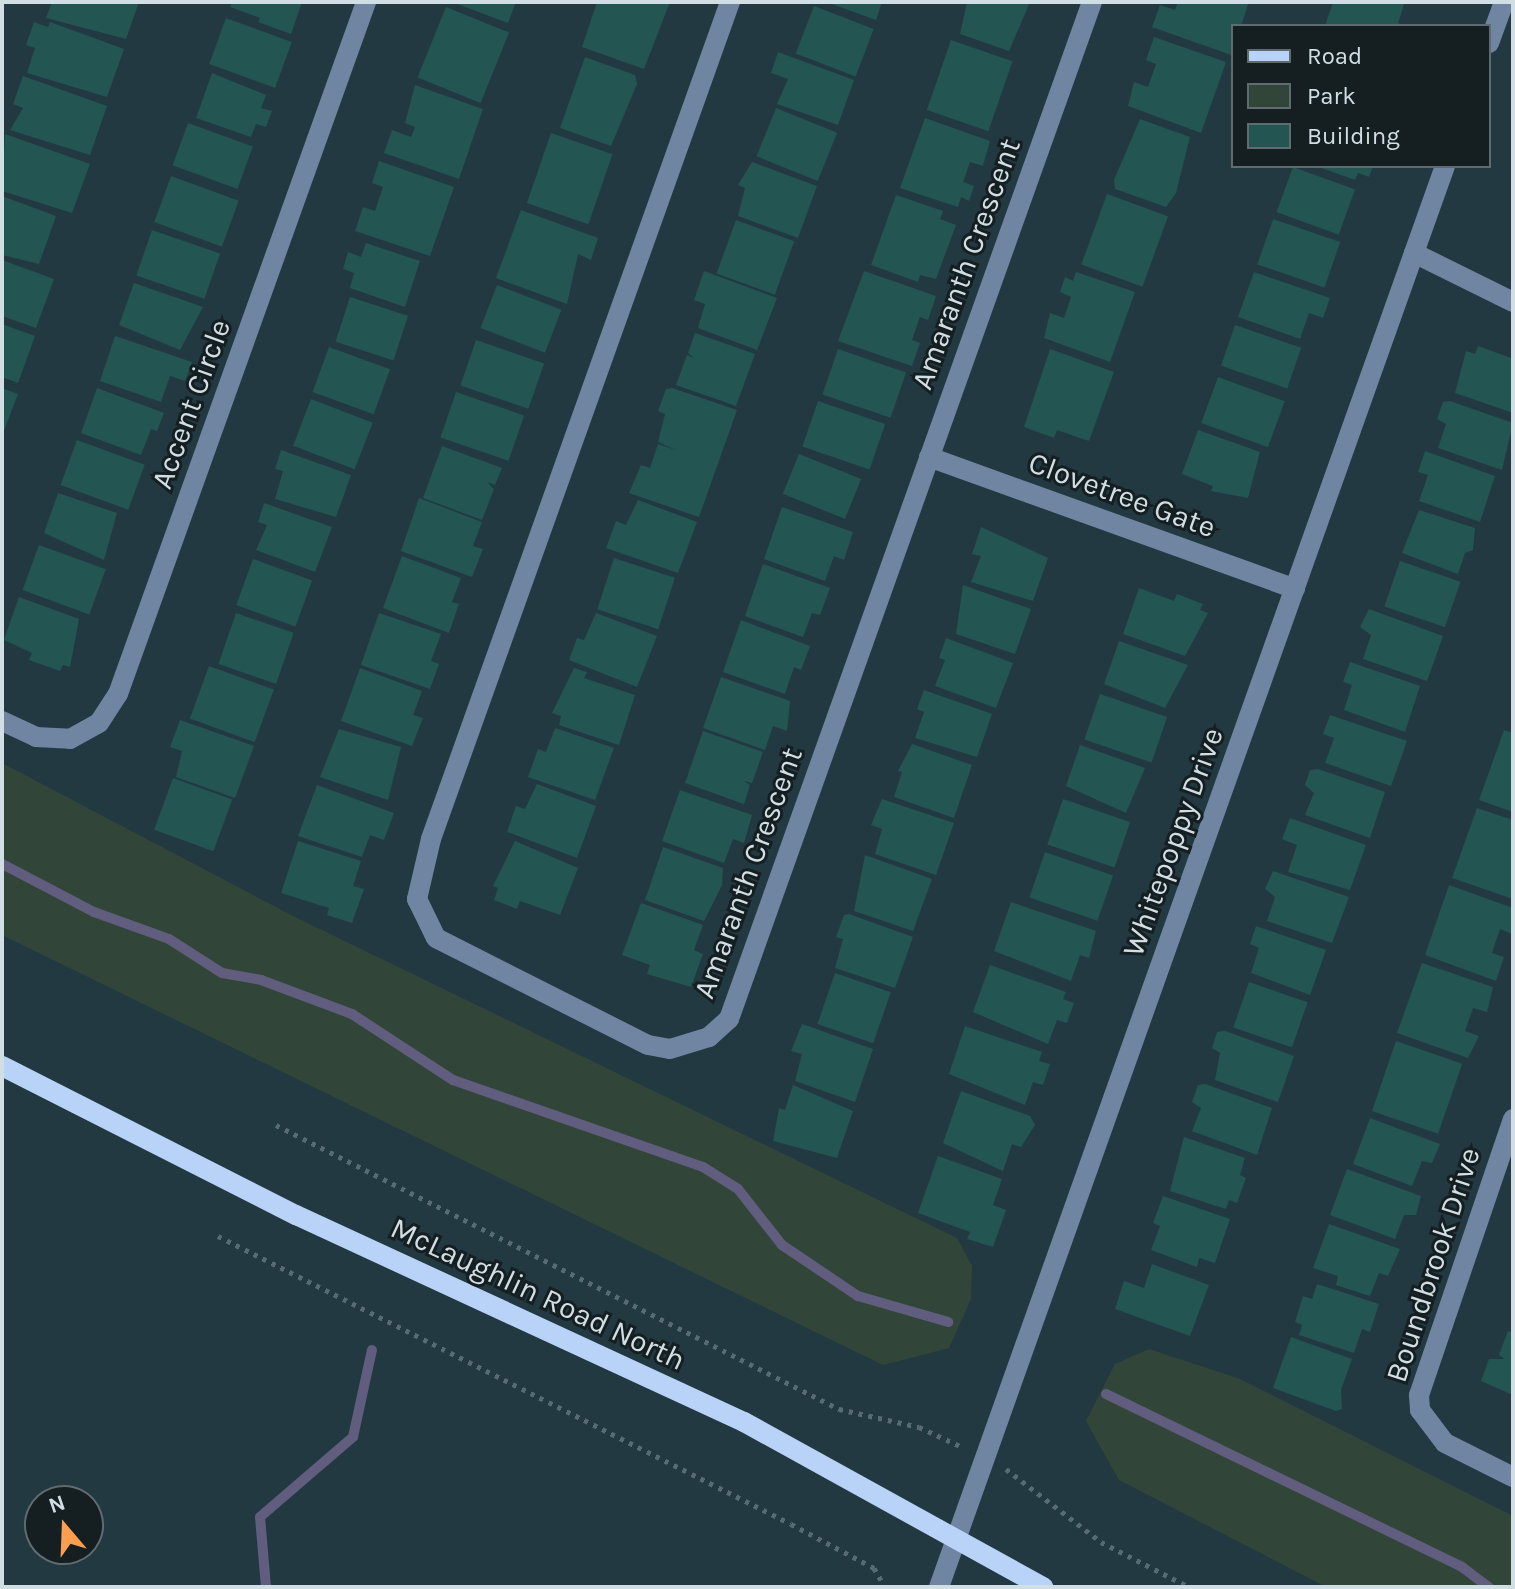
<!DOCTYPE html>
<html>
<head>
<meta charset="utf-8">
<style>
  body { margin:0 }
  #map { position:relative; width:1515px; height:1589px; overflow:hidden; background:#233941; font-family:Karla,sans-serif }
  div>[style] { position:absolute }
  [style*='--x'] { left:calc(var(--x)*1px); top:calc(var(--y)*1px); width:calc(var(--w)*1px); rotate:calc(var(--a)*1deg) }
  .green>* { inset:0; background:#314639 }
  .stream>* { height:10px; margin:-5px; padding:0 5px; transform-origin:5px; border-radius:5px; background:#615d7f }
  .building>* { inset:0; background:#235552; transform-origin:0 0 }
  .path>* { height:5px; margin-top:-2.5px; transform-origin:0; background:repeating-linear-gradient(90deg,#586b73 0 4px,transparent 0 10px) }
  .minor>* { height:20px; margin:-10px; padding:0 10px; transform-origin:10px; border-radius:10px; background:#7085a2 }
  .major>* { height:20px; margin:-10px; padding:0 10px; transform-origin:10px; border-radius:10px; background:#b9d3f8 }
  span { translate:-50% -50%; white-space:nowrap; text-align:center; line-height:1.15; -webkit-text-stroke:6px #151f22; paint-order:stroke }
  .street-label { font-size:30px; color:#d1dee3 }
  .frame { position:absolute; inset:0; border:4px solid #d1dee3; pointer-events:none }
  .legend { position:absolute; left:1231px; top:24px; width:260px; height:144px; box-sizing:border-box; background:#151f22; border:2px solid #606b6f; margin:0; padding:10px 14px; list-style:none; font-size:24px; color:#d1dee3 }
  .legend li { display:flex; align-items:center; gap:16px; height:40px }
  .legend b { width:40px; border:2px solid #606b6f }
  .north { position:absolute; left:24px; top:1485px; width:80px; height:80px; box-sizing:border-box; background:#151f22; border:2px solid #606b6f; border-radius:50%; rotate:341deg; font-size:22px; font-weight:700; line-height:32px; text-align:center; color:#d1dee3 }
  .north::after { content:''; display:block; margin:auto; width:28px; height:36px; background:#fb9e50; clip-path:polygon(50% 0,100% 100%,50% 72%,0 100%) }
</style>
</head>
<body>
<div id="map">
  <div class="green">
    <div style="clip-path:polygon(2px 763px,293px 916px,957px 1238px,972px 1266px,971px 1299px,949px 1348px,883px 1365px,2px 935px)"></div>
    <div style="clip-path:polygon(1149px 1349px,1240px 1379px,1513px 1516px,1513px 1587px,1326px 1587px,1119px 1480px,1086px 1421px,1115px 1364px)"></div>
  </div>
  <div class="stream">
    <div style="--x:2;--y:864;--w:104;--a:27.6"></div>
    <div style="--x:94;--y:912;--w:80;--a:19.8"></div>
    <div style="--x:169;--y:939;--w:63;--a:32.7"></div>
    <div style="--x:222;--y:973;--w:40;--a:10"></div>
    <div style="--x:261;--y:980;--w:97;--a:20.5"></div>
    <div style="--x:352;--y:1014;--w:121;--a:33.2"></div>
    <div style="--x:453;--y:1080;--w:265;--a:19.2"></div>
    <div style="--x:703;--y:1167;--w:41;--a:32.2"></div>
    <div style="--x:738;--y:1189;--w:71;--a:51.8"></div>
    <div style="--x:782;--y:1245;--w:92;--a:33.9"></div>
    <div style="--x:858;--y:1296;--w:94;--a:16.1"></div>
    <div style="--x:1106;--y:1394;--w:396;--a:25.9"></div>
    <div style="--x:1462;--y:1567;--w:34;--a:37"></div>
    <div style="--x:266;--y:1587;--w:70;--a:-94.9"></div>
    <div style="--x:260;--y:1517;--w:123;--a:-40.7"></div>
    <div style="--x:353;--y:1437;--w:89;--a:-77.7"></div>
  </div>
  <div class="building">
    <div style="clip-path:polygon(52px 2px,139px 2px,126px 39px,46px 18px)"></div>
    <div style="clip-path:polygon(232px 2px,302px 2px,291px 34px,258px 22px,260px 18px,230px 7px)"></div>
    <div style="clip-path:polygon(452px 2px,516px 2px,508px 23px)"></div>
    <div style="clip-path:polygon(597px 2px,670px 2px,644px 69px,582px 47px)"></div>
    <div style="clip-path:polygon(826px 2px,882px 2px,876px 20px)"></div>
    <div style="clip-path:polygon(967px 2px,1030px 2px,1009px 51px,960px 34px)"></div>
    <div style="clip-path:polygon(1178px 2px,1249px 2px,1241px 26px,1233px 26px,1231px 55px,1152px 27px,1160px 5px,1175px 10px)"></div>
    <div style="clip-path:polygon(1333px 2px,1405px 2px,1398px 23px,1405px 26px,1325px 26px)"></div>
    <div style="left:814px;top:6px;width:64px;height:51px;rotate:21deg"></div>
    <div style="left:446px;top:7px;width:68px;height:76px;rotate:22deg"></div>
    <div style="left:226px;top:18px;width:70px;height:49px;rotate:20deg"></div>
    <div style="clip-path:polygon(34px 22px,48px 27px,50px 22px,124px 49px,107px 97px,27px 73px,35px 48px,26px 45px)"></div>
    <div style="clip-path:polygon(1154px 37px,1226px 62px,1201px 133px,1128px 106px,1134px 82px,1148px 87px,1156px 64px,1146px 60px)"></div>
    <div style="left:951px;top:40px;width:65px;height:74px;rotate:19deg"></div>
    <div style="clip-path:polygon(778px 52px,854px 80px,838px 125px,777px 104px,788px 79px,771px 73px)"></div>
    <div style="clip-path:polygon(585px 57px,635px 75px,637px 84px,611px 146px,560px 128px)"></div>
    <div style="clip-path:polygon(212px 73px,266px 95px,261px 108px,272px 111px,266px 127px,256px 124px,251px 137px,196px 118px)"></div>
    <div style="clip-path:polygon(23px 76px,107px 106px,90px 155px,10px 130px,23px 108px,13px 104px)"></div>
    <div style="clip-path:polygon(415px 85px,483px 109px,459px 179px,384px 153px,392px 130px,411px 137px,415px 127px,405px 123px)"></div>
    <div style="left:776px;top:108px;width:66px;height:52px;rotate:22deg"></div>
    <div style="clip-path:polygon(925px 118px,990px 141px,983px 166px,970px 162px,963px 182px,974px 186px,969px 201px,961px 197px,958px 207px,900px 188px)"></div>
    <div style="clip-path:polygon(1140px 119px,1190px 137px,1176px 193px,1166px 207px,1115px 189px,1114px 180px)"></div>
    <div style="left:188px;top:123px;width:69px;height:45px;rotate:20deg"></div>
    <div style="left:551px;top:133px;width:65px;height:74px;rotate:19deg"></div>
    <div style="clip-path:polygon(5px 134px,90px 164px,72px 213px,2px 191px)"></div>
    <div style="clip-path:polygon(379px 161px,454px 187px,430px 256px,355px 231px,363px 207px,375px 211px,383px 187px,372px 183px)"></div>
    <div style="clip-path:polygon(752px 162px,817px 186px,798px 238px,738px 216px,745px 188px,738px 185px)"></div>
    <div style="clip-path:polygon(1316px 166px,1373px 166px,1369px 177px,1358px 173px,1355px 180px)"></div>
    <div style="left:1293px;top:167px;width:66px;height:48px;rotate:20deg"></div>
    <div style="left:171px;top:176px;width:72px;height:49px;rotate:20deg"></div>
    <div style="left:1107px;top:194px;width:65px;height:75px;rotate:20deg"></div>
    <div style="clip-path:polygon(896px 195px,943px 211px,940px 219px,956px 225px,936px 279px,920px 275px,918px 282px,871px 265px)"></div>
    <div style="clip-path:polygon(2px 196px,56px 216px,39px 264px,2px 255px)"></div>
    <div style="clip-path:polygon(521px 210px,598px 238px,591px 260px,578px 254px,567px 304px,496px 278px)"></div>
    <div style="left:1273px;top:219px;width:71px;height:48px;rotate:19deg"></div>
    <div style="left:736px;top:220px;width:62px;height:57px;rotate:20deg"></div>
    <div style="left:152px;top:230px;width:72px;height:48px;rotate:19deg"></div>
    <div style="clip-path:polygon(366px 243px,420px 261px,405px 307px,350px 288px,354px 273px,343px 269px,348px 252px,361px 257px)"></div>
    <div style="clip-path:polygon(2px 260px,54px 279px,36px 328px,2px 316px)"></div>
    <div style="clip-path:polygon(704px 271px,777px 298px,757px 350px,698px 328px,705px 304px,694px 300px)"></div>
    <div style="clip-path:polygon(864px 271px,936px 296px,928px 320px,920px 317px,912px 340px,920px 343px,912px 366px,838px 341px)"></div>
    <div style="clip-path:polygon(1076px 272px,1135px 292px,1110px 362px,1044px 338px,1050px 313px,1064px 318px,1071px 297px,1060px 292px,1065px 277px,1073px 281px)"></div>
    <div style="clip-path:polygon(1254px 272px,1330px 298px,1323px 318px,1309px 313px,1300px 339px,1238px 317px)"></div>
    <div style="clip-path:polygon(134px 283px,203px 307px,180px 350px,119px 325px)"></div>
    <div style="left:497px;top:285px;width:69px;height:46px;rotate:21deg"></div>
    <div style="left:350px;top:297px;width:61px;height:47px;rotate:18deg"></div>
    <div style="clip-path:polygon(2px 324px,35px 336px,18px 383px,2px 377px)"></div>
    <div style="left:1235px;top:325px;width:70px;height:43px;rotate:19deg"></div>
    <div style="clip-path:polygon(695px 333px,755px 354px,736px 406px,676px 385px,687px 355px,694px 358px,688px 353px)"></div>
    <div style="clip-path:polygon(115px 336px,192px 362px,185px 381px,170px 376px,161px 402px,100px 381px)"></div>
    <div style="left:476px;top:340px;width:72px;height:48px;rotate:19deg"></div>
    <div style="clip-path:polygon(1478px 346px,1511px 358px,1513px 413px,1455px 393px,1466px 351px,1475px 354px)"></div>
    <div style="left:329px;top:347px;width:65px;height:48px;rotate:20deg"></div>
    <div style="left:838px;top:349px;width:72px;height:48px;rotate:19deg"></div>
    <div style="clip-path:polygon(1050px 349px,1114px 372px,1089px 441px,1057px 430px,1054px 438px,1024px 427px)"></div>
    <div style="left:1218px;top:377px;width:71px;height:49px;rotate:20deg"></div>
    <div style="clip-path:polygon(2px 388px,18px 394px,2px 436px)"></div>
    <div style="clip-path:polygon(97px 388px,164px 413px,157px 431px,151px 429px,141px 455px,81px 433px)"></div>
    <div style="clip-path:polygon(672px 388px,737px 410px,699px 517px,629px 493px,641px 465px,650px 468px,658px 444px,676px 450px,658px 442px,665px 414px,658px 411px,666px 389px)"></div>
    <div style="left:456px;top:392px;width:72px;height:48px;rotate:19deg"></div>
    <div style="left:311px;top:399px;width:66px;height:50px;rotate:21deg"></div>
    <div style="left:818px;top:401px;width:71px;height:48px;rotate:19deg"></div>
    <div style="clip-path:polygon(1450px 401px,1513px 423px,1502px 470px,1438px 448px,1446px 424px,1437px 419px,1443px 402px)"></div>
    <div style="clip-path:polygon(1198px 430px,1260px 452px,1248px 498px,1211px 491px,1213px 486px,1182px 474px)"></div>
    <div style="left:77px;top:440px;width:72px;height:48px;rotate:20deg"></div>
    <div style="clip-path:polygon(442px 446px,502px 468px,495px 485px,487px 482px,494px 489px,482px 520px,423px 498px)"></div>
    <div style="clip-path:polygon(281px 450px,351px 475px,336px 517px,275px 499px,283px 471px,275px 469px)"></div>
    <div style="clip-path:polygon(1425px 451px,1495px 476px,1480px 522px,1419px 501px,1428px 475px,1418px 472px)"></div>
    <div style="left:799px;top:454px;width:67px;height:43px;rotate:22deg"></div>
    <div style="clip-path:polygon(58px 493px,117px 513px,104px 560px,44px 533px)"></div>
    <div style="clip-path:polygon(419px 498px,482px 522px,473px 546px,483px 549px,472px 577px,401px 551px)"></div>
    <div style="clip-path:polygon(638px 500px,697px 522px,678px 573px,606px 548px,616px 521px,626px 525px)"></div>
    <div style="clip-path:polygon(264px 503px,332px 527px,315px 572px,256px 550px,267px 525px,258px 522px)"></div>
    <div style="clip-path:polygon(782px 507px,853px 532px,844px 560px,834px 556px,825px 581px,764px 559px)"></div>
    <div style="clip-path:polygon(1419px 510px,1475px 528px,1473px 550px,1465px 553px,1458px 574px,1402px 553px)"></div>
    <div style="clip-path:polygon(981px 527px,1048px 558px,1033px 601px,971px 582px,981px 556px,972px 554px)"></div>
    <div style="left:39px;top:545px;width:71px;height:48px;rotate:20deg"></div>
    <div style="clip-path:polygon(402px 556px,461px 578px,452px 602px,459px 604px,449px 633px,383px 608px)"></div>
    <div style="left:614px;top:558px;width:64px;height:54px;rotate:18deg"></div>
    <div style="left:253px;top:559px;width:63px;height:49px;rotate:20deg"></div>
    <div style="left:1400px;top:561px;width:64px;height:48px;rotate:19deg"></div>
    <div style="clip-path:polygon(763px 564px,830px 588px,820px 615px,812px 613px,803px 637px,745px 616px)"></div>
    <div style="clip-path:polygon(963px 585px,1031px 609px,1015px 654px,956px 634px)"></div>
    <div style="clip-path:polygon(1139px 588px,1174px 601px,1177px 594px,1203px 604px,1200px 610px,1208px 613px,1185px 656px,1123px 634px)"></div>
    <div style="clip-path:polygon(19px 597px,79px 619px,70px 667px,63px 665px,60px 671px,29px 660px,32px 653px,4px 640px)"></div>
    <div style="clip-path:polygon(1369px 609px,1443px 636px,1427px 681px,1363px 659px,1371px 635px,1360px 627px)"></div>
    <div style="left:236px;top:613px;width:61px;height:54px;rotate:19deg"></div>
    <div style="clip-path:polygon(379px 613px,441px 634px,431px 661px,439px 664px,430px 689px,361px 665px)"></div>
    <div style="clip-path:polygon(596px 613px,657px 636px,637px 687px,569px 660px,577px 638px,584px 640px)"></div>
    <div style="clip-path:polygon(741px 620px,810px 646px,801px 670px,794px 667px,785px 694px,723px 672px)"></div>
    <div style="clip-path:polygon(946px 638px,1013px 663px,996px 708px,935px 686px,945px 660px,939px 658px)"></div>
    <div style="clip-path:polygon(1119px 641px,1188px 665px,1165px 708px,1104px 684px)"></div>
    <div style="clip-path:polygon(1350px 662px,1420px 686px,1405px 732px,1344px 710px,1352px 685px,1343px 682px)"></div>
    <div style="left:209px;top:666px;width:69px;height:56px;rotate:20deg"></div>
    <div style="clip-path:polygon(360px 668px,422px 691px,413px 715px,423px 718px,412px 746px,341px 721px)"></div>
    <div style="clip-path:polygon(574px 668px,587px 672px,584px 678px,635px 695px,619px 745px,559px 725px,561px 716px,552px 713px)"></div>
    <div style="clip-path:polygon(721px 677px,790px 701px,787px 731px,773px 726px,765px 750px,703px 728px)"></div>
    <div style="clip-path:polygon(924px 690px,992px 714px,977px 757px,915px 738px,924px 712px,917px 709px)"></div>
    <div style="left:1100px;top:694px;width:71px;height:48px;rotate:19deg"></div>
    <div style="clip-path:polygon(1330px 715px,1407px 741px,1391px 786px,1325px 763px,1334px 738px,1323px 734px)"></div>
    <div style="clip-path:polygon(180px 720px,254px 746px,235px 798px,176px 777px,182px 751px,170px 747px)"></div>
    <div style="clip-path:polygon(555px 728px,614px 748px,595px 800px,528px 777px,538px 749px,546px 752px)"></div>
    <div style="clip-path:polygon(339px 729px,401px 747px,388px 800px,320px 777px)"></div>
    <div style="clip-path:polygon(1504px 730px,1513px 733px,1513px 812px,1479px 800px)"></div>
    <div style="clip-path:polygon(703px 731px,763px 752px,752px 783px,744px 781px,750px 785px,744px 804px,685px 783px)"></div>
    <div style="clip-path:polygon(912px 744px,972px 765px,954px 818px,894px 797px,902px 772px,898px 771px)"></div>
    <div style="clip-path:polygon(1080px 745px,1145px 768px,1126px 813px,1066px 786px)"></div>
    <div style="clip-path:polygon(1318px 769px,1385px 792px,1370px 838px,1305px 815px,1314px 793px,1305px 785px,1310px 770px)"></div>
    <div style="left:173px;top:778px;width:63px;height:55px;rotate:20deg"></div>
    <div style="clip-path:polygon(537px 784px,596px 806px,577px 858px,507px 832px,516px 806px,525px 809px)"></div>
    <div style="clip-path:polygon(317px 785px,394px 813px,384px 840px,370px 835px,362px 857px,298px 836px)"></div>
    <div style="clip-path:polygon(680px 790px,752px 815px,744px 843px,733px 839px,724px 863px,662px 841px)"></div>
    <div style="clip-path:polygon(882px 799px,954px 823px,936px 875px,875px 854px,882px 829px,871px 825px)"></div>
    <div style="left:1063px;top:799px;width:71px;height:48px;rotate:19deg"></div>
    <div style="clip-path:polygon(1477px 808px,1513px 820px,1513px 899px,1452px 878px)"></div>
    <div style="clip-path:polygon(1290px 818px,1366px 845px,1350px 890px,1288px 872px,1297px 845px,1282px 839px)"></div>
    <div style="clip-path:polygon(298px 841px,361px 861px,353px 886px,364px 889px,352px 923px,327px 915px,329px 908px,281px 893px)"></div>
    <div style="clip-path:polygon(515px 841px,578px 868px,560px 915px,520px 901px,517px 909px,494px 900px,498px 888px,493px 886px)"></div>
    <div style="clip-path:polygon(663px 847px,723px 868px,722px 885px,704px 921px,645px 900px)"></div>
    <div style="left:1045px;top:852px;width:72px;height:48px;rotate:19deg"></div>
    <div style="clip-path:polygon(865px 855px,932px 879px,913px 931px,854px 911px)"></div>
    <div style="clip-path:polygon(1273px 871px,1349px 897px,1332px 943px,1267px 921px,1275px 897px,1265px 889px)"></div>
    <div style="clip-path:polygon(1449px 885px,1513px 908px,1512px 934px,1500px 929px,1492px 953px,1504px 957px,1496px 981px,1425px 955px)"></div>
    <div style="clip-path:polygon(1011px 902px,1096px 931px,1089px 958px,1080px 955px,1071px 981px,994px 951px)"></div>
    <div style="clip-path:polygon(641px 903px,703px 925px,694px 950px,703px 954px,691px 987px,647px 974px,650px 965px,622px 955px)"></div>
    <div style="clip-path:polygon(849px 914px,913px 937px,895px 988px,835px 968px,843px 939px,836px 937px,844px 915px)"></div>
    <div style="clip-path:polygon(1256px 926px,1326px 950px,1310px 995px,1251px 973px,1259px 948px,1250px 944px)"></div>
    <div style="clip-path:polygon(1422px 963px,1493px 987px,1487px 1012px,1473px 1008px,1465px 1031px,1479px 1036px,1468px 1058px,1397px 1033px)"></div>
    <div style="clip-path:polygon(990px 965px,1066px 992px,1063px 999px,1074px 1003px,1067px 1023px,1057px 1020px,1048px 1044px,973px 1012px)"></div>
    <div style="left:835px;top:973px;width:59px;height:54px;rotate:19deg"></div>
    <div style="left:1249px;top:982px;width:62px;height:48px;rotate:19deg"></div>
    <div style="clip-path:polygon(802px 1024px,873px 1049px,855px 1102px,795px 1081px,802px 1054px,791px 1051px)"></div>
    <div style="clip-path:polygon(965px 1026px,1042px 1052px,1039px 1061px,1050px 1064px,1043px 1085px,1033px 1082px,1025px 1105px,949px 1074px)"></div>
    <div style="clip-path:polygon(1225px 1031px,1294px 1056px,1278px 1102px,1215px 1080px,1220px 1053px,1212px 1048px,1217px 1032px)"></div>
    <div style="left:1396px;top:1041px;width:70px;height:74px;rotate:19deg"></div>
    <div style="clip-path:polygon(1205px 1084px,1272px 1108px,1257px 1155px,1192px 1131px,1201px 1108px,1192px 1102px,1198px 1085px)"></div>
    <div style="clip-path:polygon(793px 1085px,853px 1111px,837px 1158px,773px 1141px,779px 1108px,785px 1110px)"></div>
    <div style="clip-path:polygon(961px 1091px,1030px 1116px,1035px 1125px,1021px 1147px,1012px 1144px,1003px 1171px,943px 1143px)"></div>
    <div style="clip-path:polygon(1370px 1118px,1440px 1144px,1432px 1163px,1422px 1161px,1412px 1186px,1353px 1164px)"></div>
    <div style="clip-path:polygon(1184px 1137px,1245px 1158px,1240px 1175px,1246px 1178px,1237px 1203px,1229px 1200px,1226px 1209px,1170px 1191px)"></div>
    <div style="clip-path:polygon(938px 1156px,1002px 1179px,993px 1205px,1006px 1210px,993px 1247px,967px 1239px,970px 1232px,918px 1213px)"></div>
    <div style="clip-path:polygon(1347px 1169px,1421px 1196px,1416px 1215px,1404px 1215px,1395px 1239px,1330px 1215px)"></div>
    <div style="clip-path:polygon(1163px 1196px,1230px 1219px,1215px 1263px,1199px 1258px,1197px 1267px,1151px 1250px,1160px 1226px,1153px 1223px)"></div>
    <div style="clip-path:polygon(1329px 1224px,1400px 1249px,1388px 1276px,1379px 1273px,1370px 1296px,1336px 1285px,1338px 1276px,1313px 1268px)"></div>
    <div style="clip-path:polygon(1152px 1264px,1209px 1285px,1190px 1336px,1115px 1309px,1124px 1281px,1144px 1288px)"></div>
    <div style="clip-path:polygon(1317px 1284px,1379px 1304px,1370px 1332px,1362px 1329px,1354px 1353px,1299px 1335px,1302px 1325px,1295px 1322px,1303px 1296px,1312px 1299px)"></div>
    <div style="clip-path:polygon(1508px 1331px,1513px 1333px,1513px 1395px,1481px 1381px,1489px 1359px,1505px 1359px,1499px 1355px)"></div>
    <div style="clip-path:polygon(1291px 1337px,1352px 1359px,1341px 1390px,1342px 1409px,1336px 1411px,1273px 1388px)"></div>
  </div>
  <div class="path">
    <div style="--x:276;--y:1125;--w:631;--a:26.77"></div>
    <div style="--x:839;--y:1409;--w:82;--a:12.7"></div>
    <div style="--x:919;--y:1427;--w:47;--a:24.9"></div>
    <div style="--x:218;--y:1236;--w:641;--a:26.68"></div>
    <div style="--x:791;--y:1524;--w:94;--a:27.9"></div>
    <div style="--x:874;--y:1568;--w:22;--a:60"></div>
    <div style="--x:1006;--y:1469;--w:120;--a:37.5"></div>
    <div style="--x:1101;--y:1542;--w:99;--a:27.1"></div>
  </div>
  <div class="minor">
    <div style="--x:730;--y:2;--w:889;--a:109.66"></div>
    <div style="--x:431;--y:839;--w:62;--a:103.1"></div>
    <div style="--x:417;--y:899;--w:43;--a:64"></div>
    <div style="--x:436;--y:938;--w:237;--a:26.8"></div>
    <div style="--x:648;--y:1045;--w:22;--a:10"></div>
    <div style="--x:670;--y:1049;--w:41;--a:-17.1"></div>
    <div style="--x:709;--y:1037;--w:27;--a:-42"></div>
    <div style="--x:729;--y:1019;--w:1080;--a:-70.36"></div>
    <div style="--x:1489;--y:43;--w:44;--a:-69.9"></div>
    <div style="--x:1414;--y:253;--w:110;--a:26.3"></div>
    <div style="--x:929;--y:457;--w:389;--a:19.8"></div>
    <div style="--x:2;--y:721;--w:38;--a:25"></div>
    <div style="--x:36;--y:737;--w:34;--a:3"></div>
    <div style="--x:70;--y:739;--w:33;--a:-29"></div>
    <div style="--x:99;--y:723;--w:35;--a:-57"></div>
    <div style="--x:118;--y:694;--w:735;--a:-70.28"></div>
    <div style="--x:1513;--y:1119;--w:292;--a:108.8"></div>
    <div style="--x:1419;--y:1395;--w:15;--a:86"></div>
    <div style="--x:1420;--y:1410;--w:41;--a:52.9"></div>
    <div style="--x:1445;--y:1443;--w:76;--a:26.6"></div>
    <div style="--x:939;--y:1587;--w:1508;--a:-70.4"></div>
  </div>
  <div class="major">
    <div style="--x:2;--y:1066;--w:330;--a:26.9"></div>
    <div style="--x:296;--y:1215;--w:494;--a:24.8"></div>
    <div style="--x:744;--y:1422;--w:342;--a:28.9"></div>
  </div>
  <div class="street-label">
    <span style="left:966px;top:264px;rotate:-70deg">Amaranth Crescent</span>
    <span style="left:191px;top:404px;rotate:-70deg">Accent Circle</span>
    <span style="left:1122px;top:495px;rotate:20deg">Clovetree Gate</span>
    <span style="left:1173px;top:842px;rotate:-70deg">Whitepoppy Drive</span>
    <span style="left:748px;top:873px;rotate:-70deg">Amaranth Crescent</span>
    <span style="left:1433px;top:1265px;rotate:-72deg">Boundbrook Drive</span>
    <span style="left:538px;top:1294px;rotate:25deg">McLaughlin Road North</span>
  </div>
  <div class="frame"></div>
  <ul class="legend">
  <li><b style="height:10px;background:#b9d3f8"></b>Road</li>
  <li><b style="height:22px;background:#314639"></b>Park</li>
  <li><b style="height:22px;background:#235552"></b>Building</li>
  </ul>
  <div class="north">N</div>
</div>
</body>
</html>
